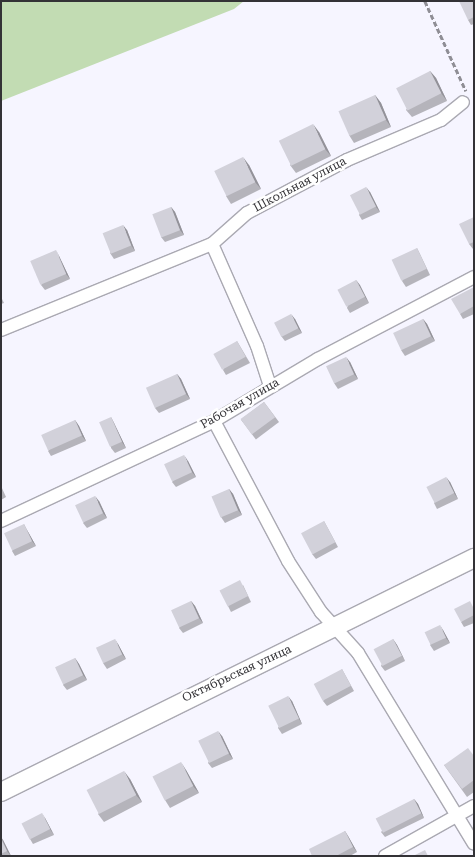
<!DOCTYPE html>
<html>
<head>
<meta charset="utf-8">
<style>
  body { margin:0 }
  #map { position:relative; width:475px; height:857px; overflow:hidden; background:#f6f5ff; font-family:"Roboto Serif",serif }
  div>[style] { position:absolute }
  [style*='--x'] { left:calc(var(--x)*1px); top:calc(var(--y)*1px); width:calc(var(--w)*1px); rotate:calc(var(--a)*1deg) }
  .green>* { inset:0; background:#c2dcb3 }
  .path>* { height:2.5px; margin-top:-1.25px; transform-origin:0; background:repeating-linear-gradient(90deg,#8f8e95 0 5px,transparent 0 7.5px) }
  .roads { filter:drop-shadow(1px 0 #aaa9b2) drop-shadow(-1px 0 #aaa9b2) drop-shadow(0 1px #aaa9b2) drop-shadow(0 -1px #aaa9b2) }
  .street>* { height:12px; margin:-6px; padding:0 6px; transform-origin:6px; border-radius:6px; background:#fff }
  .secondary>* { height:18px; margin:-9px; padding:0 9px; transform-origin:9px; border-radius:9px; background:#fff }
  .wall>* { inset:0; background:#b5b4bb; transform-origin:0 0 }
  .shaded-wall>* { inset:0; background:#939299 }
  .building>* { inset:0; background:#d2d1da; transform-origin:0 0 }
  span { translate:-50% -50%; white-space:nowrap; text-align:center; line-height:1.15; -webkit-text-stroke:5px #fff; paint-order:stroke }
  .street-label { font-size:12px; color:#333236 }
  .frame { position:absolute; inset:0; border:2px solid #333236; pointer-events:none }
</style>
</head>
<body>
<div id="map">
  <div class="green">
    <div style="clip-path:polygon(1px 1px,244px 1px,234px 9px,1px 101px)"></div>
  </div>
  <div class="path">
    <div style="--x:425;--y:1;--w:99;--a:65.5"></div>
  </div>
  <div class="roads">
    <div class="street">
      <div style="--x:212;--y:244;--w:111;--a:66.2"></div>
      <div style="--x:257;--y:346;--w:42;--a:72"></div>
      <div style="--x:1;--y:330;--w:228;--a:-22.2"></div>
      <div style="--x:212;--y:244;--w:47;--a:-41.5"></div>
      <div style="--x:247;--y:213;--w:113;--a:-27.9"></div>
      <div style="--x:347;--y:160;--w:102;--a:-23.1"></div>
      <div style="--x:441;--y:120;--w:28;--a:-39"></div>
      <div style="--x:214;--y:421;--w:158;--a:62.1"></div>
      <div style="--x:288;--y:561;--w:61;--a:57.1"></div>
      <div style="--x:321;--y:612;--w:55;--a:47.9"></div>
      <div style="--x:358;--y:653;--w:223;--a:58.7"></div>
      <div style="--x:1;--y:521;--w:235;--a:-25.1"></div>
      <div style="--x:214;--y:421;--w:121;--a:-30.8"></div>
      <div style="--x:318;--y:359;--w:176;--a:-27.7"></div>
      <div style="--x:385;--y:856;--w:102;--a:-29.3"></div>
    </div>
    <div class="secondary">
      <div style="--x:1;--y:792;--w:528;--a:-26.32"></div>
    </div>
  </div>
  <div class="wall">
    <div style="clip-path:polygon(474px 1px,474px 24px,471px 25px,468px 20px)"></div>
    <div style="clip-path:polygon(430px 71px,436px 78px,447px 101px,412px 117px,406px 110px)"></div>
    <div style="clip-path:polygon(375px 95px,381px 103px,391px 127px,354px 143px,349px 135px)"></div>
    <div style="clip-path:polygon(319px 132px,331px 156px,296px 173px,290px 165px)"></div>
    <div style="clip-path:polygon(249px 165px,261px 189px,231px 204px,226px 196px)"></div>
    <div style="clip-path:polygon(370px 192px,380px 212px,362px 220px,359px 215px)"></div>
    <div style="clip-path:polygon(171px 207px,175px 212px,184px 235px,165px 242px,161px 237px)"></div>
    <div style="clip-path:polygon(474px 217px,474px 249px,473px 249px,469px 244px)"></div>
    <div style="clip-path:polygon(127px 230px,135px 251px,114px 259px,110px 253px)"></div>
    <div style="clip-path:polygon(417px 248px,420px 254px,430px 275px,406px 287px,402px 281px)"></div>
    <div style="clip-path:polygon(59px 256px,70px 279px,45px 290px,41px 285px)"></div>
    <div style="clip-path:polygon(356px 280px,369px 303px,350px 313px,347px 308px)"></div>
    <div style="clip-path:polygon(474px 287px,474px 314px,463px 319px,460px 314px)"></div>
    <div style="clip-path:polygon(1px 297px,4px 303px,1px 304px)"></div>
    <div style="clip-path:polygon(295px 319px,302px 333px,285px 341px,281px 336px)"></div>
    <div style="clip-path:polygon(423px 319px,427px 324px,435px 341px,405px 356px,401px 350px)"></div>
    <div style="clip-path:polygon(237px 341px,250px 363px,226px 375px,223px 370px)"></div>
    <div style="clip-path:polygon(350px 362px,358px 379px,338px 389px,334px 383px)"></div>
    <div style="clip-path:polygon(177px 374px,181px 379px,190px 399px,159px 413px,155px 408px)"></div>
    <div style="left:264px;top:402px;width:25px;height:29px;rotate:53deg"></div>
    <div style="clip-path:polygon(111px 417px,114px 423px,126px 448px,115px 453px,111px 448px)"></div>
    <div style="clip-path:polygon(75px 420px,79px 426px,86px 441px,51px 456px,48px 451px)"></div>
    <div style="clip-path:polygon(188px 461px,196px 477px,176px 487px,172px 482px)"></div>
    <div style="clip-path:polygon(450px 482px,458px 499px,437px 509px,434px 503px)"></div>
    <div style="clip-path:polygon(1px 486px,6px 497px,1px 500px)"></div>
    <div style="clip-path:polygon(229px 489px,233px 494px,242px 515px,225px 523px,221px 517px)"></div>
    <div style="clip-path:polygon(99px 501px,107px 518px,87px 528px,83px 523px)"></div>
    <div style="clip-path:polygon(324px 521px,338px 547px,316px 559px,312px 554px)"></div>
    <div style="clip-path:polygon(24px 524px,27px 530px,36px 546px,15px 556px,12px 551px)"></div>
    <div style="clip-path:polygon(243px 585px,251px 602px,231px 612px,228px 606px)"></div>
    <div style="clip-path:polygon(191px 601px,195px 606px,203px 623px,183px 633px,179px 628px)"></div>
    <div style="clip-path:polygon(474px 606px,474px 623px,464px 627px,461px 622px)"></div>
    <div style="clip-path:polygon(443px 630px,450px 643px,434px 651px,430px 645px)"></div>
    <div style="clip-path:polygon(393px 639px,397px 645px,405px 661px,385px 671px,381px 666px)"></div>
    <div style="clip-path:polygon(118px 644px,126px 659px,107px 669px,103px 663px)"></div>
    <div style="clip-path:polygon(75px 658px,79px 664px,87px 680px,67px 690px,63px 685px)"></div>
    <div style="clip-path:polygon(342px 669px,354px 691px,327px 706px,323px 701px)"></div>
    <div style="clip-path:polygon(292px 701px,302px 724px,282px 734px,278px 728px)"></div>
    <div style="clip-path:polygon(222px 736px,233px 759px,212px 768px,208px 763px)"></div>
    <div style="clip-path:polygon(474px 756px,474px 792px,467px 797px,444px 765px)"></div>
    <div style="clip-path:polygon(186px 770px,199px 793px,170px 808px,165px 800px)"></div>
    <div style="clip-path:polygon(130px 779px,142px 802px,104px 822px,98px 814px)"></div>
    <div style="clip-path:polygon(414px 799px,418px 804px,424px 818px,385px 837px,381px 832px)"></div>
    <div style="clip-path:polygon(45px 818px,54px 835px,33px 844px,30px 839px)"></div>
    <div style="clip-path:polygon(345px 831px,348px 836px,357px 852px,350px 856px,312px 856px)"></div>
    <div style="clip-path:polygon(1px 837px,3px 840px,11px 856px,1px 856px)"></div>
  </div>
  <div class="shaded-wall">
    <div style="clip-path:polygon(430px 71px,436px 78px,447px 101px,441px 93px)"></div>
    <div style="clip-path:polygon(375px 95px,381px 103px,391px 127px,386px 120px)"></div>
    <div style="clip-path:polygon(313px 124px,319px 132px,331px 156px,325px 149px)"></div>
    <div style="clip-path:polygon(243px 157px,249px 165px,261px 189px,255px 182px)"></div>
    <div style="clip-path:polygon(366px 187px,370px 192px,380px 212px,376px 207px)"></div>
    <div style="clip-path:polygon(171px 207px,175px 212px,184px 235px,180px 230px)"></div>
    <div style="clip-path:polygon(123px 225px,127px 230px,135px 251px,131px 245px)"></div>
    <div style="clip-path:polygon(56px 250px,59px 256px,70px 279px,66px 274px)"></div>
    <div style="clip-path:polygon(356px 280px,360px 285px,369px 303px,365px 297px)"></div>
    <div style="clip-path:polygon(291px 314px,295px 319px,302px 333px,298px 328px)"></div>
    <div style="clip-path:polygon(423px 319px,427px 324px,435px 341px,431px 336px)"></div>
    <div style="clip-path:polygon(346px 357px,350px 362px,358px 379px,354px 374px)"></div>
    <div style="clip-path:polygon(177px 374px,181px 379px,190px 399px,186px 394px)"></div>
    <div style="clip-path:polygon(111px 417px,114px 423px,126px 448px,122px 442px)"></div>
    <div style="clip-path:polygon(75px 420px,79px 426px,86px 441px,82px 436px)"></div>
    <div style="clip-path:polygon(184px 455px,188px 461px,196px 477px,192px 472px)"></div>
    <div style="clip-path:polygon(446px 477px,450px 482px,458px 499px,454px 493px)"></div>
    <div style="clip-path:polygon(229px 489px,233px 494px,242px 515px,238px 510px)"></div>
    <div style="clip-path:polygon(95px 496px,99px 501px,107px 518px,103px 513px)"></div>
    <div style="clip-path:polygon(24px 524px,27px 530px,36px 546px,32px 541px)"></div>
    <div style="clip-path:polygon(191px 601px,195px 606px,203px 623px,199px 618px)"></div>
    <div style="clip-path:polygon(440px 625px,443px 630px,450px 643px,446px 638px)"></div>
    <div style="clip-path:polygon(115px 639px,118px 644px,126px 659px,122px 654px)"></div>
    <div style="clip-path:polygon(393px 639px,397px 645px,405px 661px,402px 656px)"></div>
    <div style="clip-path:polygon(75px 658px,79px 664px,87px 680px,83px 675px)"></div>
    <div style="clip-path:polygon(288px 696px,292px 701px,302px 724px,299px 719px)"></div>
    <div style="clip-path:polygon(218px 731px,222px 736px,233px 759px,229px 754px)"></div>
    <div style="clip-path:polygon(181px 762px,186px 770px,199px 793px,193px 786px)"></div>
    <div style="clip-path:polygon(124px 771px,130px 779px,142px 802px,136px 795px)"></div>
    <div style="clip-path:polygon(414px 799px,418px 804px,424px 818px,421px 813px)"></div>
    <div style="clip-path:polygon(42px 813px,45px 818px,54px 835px,50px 829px)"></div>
    <div style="clip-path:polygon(345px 831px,348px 836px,357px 852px,353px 847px)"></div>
    <div style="clip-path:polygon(1px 837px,3px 840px,11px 856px,7px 851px)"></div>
  </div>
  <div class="building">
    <div style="clip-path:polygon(459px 1px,474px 1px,474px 17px,468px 20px)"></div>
    <div style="left:430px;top:71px;width:25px;height:38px;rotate:63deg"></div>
    <div style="left:375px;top:95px;width:27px;height:40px;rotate:66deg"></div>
    <div style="left:313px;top:124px;width:28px;height:38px;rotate:64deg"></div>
    <div style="left:243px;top:157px;width:28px;height:32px;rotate:64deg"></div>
    <div style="left:366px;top:187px;width:22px;height:18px;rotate:63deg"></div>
    <div style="left:171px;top:207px;width:25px;height:20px;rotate:69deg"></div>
    <div style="clip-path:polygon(474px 217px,474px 242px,469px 244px,459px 224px)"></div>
    <div style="left:123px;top:225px;width:22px;height:22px;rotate:68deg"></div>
    <div style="left:417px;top:248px;width:23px;height:28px;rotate:65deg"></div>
    <div style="left:56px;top:250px;width:26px;height:28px;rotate:67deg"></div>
    <div style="left:356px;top:280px;width:19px;height:21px;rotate:62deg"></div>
    <div style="clip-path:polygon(474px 287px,474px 306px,460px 314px,451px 299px)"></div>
    <div style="left:291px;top:314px;width:16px;height:19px;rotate:63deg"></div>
    <div style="left:423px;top:319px;width:19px;height:33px;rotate:65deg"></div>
    <div style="left:237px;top:341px;width:18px;height:27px;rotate:61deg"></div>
    <div style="left:346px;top:357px;width:19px;height:22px;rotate:65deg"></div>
    <div style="left:177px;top:374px;width:22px;height:34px;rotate:66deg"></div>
    <div style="left:264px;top:402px;width:19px;height:29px;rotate:54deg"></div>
    <div style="left:111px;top:417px;width:27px;height:13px;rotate:66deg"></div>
    <div style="left:75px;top:420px;width:17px;height:37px;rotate:66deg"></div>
    <div style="left:184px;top:455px;width:19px;height:22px;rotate:65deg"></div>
    <div style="left:446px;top:477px;width:18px;height:22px;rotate:63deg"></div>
    <div style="left:229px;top:489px;width:23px;height:19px;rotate:67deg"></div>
    <div style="left:95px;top:496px;width:19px;height:22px;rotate:65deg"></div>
    <div style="left:324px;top:521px;width:24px;height:26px;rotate:62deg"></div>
    <div style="left:24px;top:524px;width:19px;height:22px;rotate:65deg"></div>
    <div style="left:240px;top:580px;width:18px;height:23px;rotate:63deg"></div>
    <div style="left:191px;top:601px;width:19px;height:22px;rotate:65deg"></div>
    <div style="clip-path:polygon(470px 601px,474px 609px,474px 615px,461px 622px,454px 609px)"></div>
    <div style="left:440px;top:625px;width:14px;height:17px;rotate:65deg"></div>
    <div style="left:115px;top:639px;width:17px;height:21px;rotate:65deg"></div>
    <div style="left:393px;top:639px;width:19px;height:22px;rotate:62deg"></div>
    <div style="left:75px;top:658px;width:19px;height:22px;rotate:65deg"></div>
    <div style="left:342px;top:669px;width:19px;height:32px;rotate:62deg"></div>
    <div style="left:288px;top:696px;width:25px;height:22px;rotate:64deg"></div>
    <div style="left:218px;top:731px;width:25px;height:22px;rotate:64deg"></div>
    <div style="clip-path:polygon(468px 748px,474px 756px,474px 780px,462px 789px,444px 765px)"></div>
    <div style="left:181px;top:762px;width:27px;height:32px;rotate:63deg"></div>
    <div style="left:124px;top:771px;width:27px;height:42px;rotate:63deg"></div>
    <div style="left:414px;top:799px;width:16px;height:43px;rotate:63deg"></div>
    <div style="left:42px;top:813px;width:18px;height:23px;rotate:63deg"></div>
    <div style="clip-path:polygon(345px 831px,353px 847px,336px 856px,312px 856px,309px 849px)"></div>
    <div style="clip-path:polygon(1px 839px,7px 851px,1px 854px)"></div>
    <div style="clip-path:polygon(425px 850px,428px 856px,413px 856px)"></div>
  </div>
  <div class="street-label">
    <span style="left:300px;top:185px;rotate:-28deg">Школьная улица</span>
    <span style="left:240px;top:404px;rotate:-30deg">Рабочая улица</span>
    <span style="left:237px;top:674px;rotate:-25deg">Октябрьская улица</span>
  </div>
  <div class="frame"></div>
</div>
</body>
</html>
